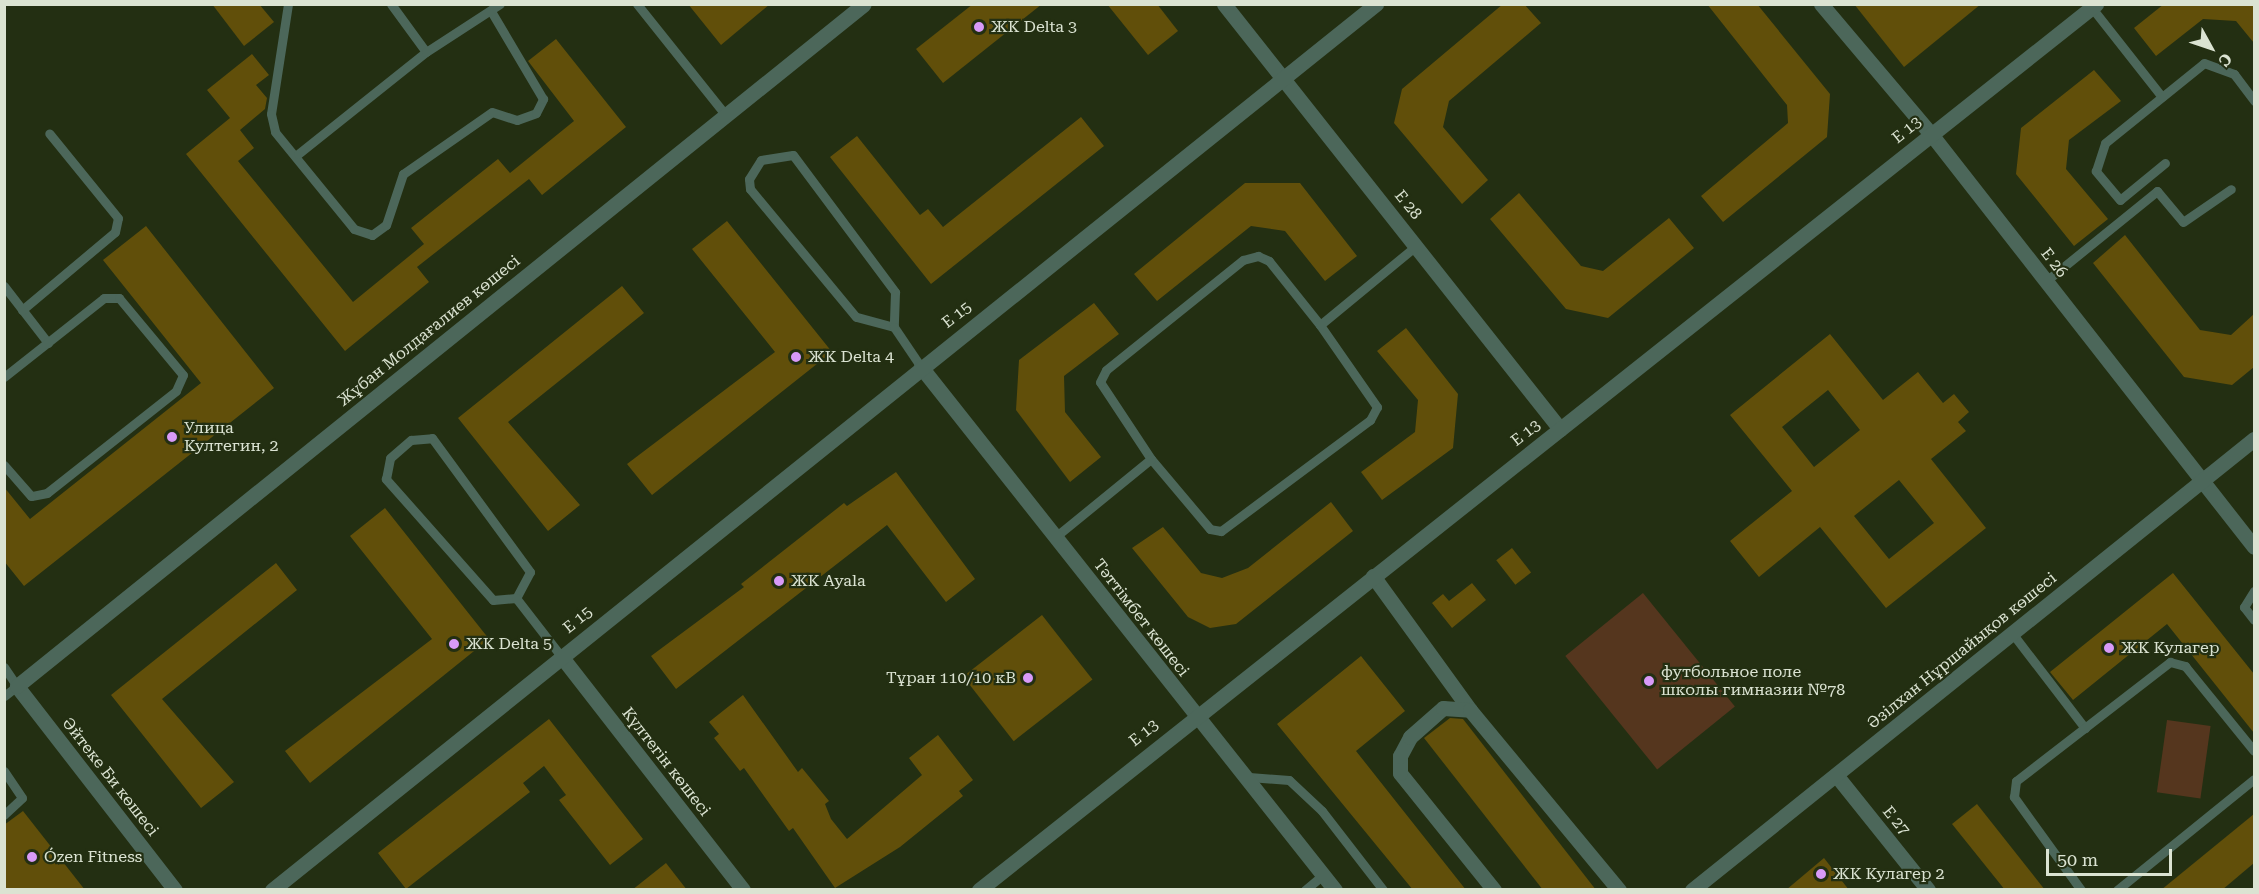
<!DOCTYPE html>
<html>
<head>
<meta charset="utf-8">
<style>
  body { margin:0 }
  #map { position:relative; width:2259px; height:894px; overflow:hidden; background:#232f12; font-family:"Roboto Serif",serif }
  div>[style] { position:absolute }
  [style*='--x'] { left:calc(var(--x)*1px); top:calc(var(--y)*1px); width:calc(var(--w)*1px); rotate:calc(var(--a)*1deg) }
  .green>* { inset:0; background:#55361e; transform-origin:0 0 }
  .building>* { inset:0; background:#614f0a; transform-origin:0 0 }
  .service>* { height:9px; margin:-4.5px; padding:0 4.5px; transform-origin:4.5px; border-radius:4.5px; background:#4c675a }
  .minor>* { height:15px; margin:-7.5px; padding:0 7.5px; transform-origin:7.5px; border-radius:7.5px; background:#4c675a }
  .dots>* { width:16px; height:16px; translate:-50% -50%; box-sizing:border-box; border:3px solid #232f12; border-radius:50% }
  span { translate:-50% -50%; white-space:nowrap; text-align:center; line-height:1.15; -webkit-text-stroke:4.5px #232f12; paint-order:stroke }
  .poi-label { font-size:16px; color:#dbe3d2 }
  .left { translate:0 -50%; text-align:left }
  .right { translate:-100% -50%; text-align:right }
  .street-label { font-size:16px; color:#dbe3d2 }
  .frame { position:absolute; inset:0; border:6px solid #dbe3d2; pointer-events:none }
  .north { position:absolute; left:2181px; top:18px; width:60px; height:60px; -webkit-text-stroke:4px #232f12; paint-order:stroke; rotate:130deg; font-size:16px; font-weight:700; line-height:24px; text-align:center; color:#dbe3d2 }
  .north::after { content:''; display:block; margin:auto; width:21px; height:27px; background:#dbe3d2; clip-path:polygon(50% 0,100% 100%,50% 72%,0 100%) }
  .scale { position:absolute; left:2046px; top:849px; width:126px; height:27px; box-sizing:border-box; border:3px solid #dbe3d2; border-top:0; padding-left:8px; font-size:18px; line-height:21px; white-space:nowrap; color:#dbe3d2; -webkit-text-stroke:4px #232f12; paint-order:stroke }
</style>
</head>
<body>
<div id="map">
  <div class="green">
    <div style="left:1643px;top:593px;width:146px;height:100px;rotate:51deg"></div>
    <div style="left:2167px;top:720px;width:44px;height:73px;rotate:8deg"></div>
  </div>
  <div class="building">
    <div style="clip-path:polygon(212px 4px,259px 4px,274px 22px,244px 46px)"></div>
    <div style="clip-path:polygon(688px 4px,770px 4px,721px 45px)"></div>
    <div style="clip-path:polygon(973px 4px,1042px 4px,943px 83px,916px 49px)"></div>
    <div style="clip-path:polygon(1107px 4px,1157px 4px,1178px 31px,1148px 55px)"></div>
    <div style="clip-path:polygon(1503px 4px,1524px 4px,1541px 23px,1449px 101px,1443px 127px,1488px 180px,1462px 204px,1394px 123px,1402px 89px)"></div>
    <div style="clip-path:polygon(1707px 4px,1757px 4px,1830px 94px,1827px 137px,1723px 222px,1701px 196px,1788px 123px,1787px 105px)"></div>
    <div style="clip-path:polygon(1854px 4px,1981px 4px,1904px 67px)"></div>
    <div style="clip-path:polygon(2164px 4px,2254px 4px,2254px 43px,2236px 21px,2203px 19px,2156px 56px,2134px 28px)"></div>
    <div style="clip-path:polygon(556px 39px,626px 127px,542px 195px,529px 179px,417px 267px,429px 282px,345px 351px,186px 154px,230px 118px,207px 90px,252px 54px,269px 75px,256px 85px,267px 98px,265px 109px,240px 130px,254px 148px,238px 161px,353px 302px,424px 244px,411px 228px,498px 159px,510px 173px,574px 121px,528px 61px)"></div>
    <div style="clip-path:polygon(2094px 70px,2121px 101px,2069px 140px,2066px 169px,2108px 219px,2074px 246px,2016px 174px,2021px 128px)"></div>
    <div style="clip-path:polygon(1081px 117px,1104px 146px,931px 284px,830px 157px,857px 136px,920px 215px,928px 209px,943px 227px)"></div>
    <div style="clip-path:polygon(1245px 183px,1300px 183px,1357px 256px,1325px 281px,1285px 231px,1251px 226px,1157px 301px,1134px 274px)"></div>
    <div style="clip-path:polygon(1519px 193px,1581px 266px,1603px 271px,1669px 218px,1694px 248px,1608px 318px,1566px 309px,1490px 219px)"></div>
    <div style="clip-path:polygon(727px 221px,832px 352px,652px 495px,627px 464px,775px 352px,692px 249px)"></div>
    <div style="clip-path:polygon(146px 226px,274px 388px,24px 586px,4px 561px,4px 487px,30px 519px,201px 383px,103px 260px)"></div>
    <div style="clip-path:polygon(2125px 235px,2200px 330px,2231px 335px,2254px 314px,2254px 367px,2232px 385px,2184px 377px,2093px 263px)"></div>
    <div style="clip-path:polygon(622px 286px,644px 313px,508px 422px,580px 505px,548px 531px,458px 418px)"></div>
    <div style="clip-path:polygon(1094px 303px,1119px 334px,1064px 376px,1065px 412px,1101px 457px,1070px 482px,1016px 410px,1019px 360px)"></div>
    <div style="clip-path:polygon(1406px 328px,1458px 394px,1453px 448px,1382px 500px,1361px 472px,1415px 432px,1418px 400px,1377px 351px)"></div>
    <div style="clip-path:polygon(evenodd,1830px 334px,1883px 400px,1918px 372px,1943px 403px,1954px 394px,1969px 412px,1958px 422px,1966px 431px,1931px 459px,1986px 528px,1886px 608px,1820px 527px,1759px 577px,1730px 541px,1792px 491px,1730px 415px,1830px 334px,1828px 390px,1860px 430px,1814px 467px,1782px 427px,1828px 390px,1830px 334px,1899px 480px,1934px 523px,1889px 559px,1854px 516px,1899px 480px)"></div>
    <div style="clip-path:polygon(896px 472px,975px 579px,946px 602px,887px 525px,676px 689px,651px 656px,744px 587px,741px 584px,844px 503px,847px 506px)"></div>
    <div style="clip-path:polygon(1331px 502px,1353px 531px,1236px 624px,1210px 628px,1188px 617px,1132px 548px,1163px 527px,1201px 573px,1222px 578px,1248px 568px)"></div>
    <div style="clip-path:polygon(385px 508px,489px 639px,310px 783px,285px 751px,432px 639px,350px 536px)"></div>
    <div style="left:1512px;top:548px;width:31px;height:20px;rotate:52deg"></div>
    <div style="clip-path:polygon(276px 563px,297px 590px,162px 699px,234px 782px,201px 808px,111px 695px)"></div>
    <div style="clip-path:polygon(2173px 573px,2254px 674px,2254px 733px,2167px 624px,2073px 700px,2050px 672px)"></div>
    <div style="clip-path:polygon(1472px 583px,1486px 600px,1452px 628px,1432px 603px,1443px 594px,1449px 601px)"></div>
    <div style="left:1042px;top:615px;width:82px;height:100px;rotate:52deg"></div>
    <div style="clip-path:polygon(1361px 656px,1405px 711px,1356px 751px,1466px 890px,1413px 890px,1277px 724px)"></div>
    <div style="clip-path:polygon(743px 695px,798px 772px,802px 768px,829px 801px,825px 804px,831px 819px,847px 839px,922px 775px,909px 758px,938px 735px,973px 780px,959px 791px,963px 796px,900px 847px,835px 888px,793px 828px,789px 831px,744px 768px,740px 771px,714px 738px,719px 734px,709px 722px)"></div>
    <div style="clip-path:polygon(1450px 718px,1463px 719px,1596px 890px,1543px 890px,1424px 738px)"></div>
    <div style="clip-path:polygon(549px 719px,643px 839px,610px 865px,559px 800px,566px 795px,544px 766px,523px 783px,530px 792px,406px 889px,378px 853px)"></div>
    <div style="clip-path:polygon(1977px 804px,2045px 890px,2005px 890px,1952px 824px)"></div>
    <div style="clip-path:polygon(23px 811px,85px 890px,4px 890px,4px 825px)"></div>
    <div style="clip-path:polygon(2254px 814px,2254px 863px,2222px 890px,2161px 890px)"></div>
    <div style="clip-path:polygon(1824px 858px,1849px 890px,1786px 890px)"></div>
    <div style="clip-path:polygon(666px 863px,687px 890px,632px 890px)"></div>
  </div>
  <div class="service">
    <div style="--x:288;--y:4;--w:111;--a:98.8"></div>
    <div style="--x:271;--y:114;--w:18;--a:77"></div>
    <div style="--x:275;--y:132;--w:125;--a:50.8"></div>
    <div style="--x:354;--y:229;--w:19;--a:18"></div>
    <div style="--x:372;--y:235;--w:17;--a:-36"></div>
    <div style="--x:386;--y:225;--w:54;--a:-71.6"></div>
    <div style="--x:403;--y:174;--w:108;--a:-34.9"></div>
    <div style="--x:492;--y:112;--w:26;--a:18"></div>
    <div style="--x:517;--y:120;--w:20;--a:-20"></div>
    <div style="--x:536;--y:113;--w:16;--a:-63"></div>
    <div style="--x:543;--y:99;--w:102;--a:-120.6"></div>
    <div style="--x:391;--y:4;--w:59;--a:53.9"></div>
    <div style="--x:637;--y:4;--w:139;--a:51.4"></div>
    <div style="--x:2092;--y:8;--w:113;--a:51.8"></div>
    <div style="--x:298;--y:154;--w:164;--a:-38.6"></div>
    <div style="--x:426;--y:52;--w:88;--a:-33"></div>
    <div style="--x:2165;--y:163;--w:58;--a:140.6"></div>
    <div style="--x:2120;--y:200;--w:38;--a:-130"></div>
    <div style="--x:2096;--y:171;--w:29;--a:-72"></div>
    <div style="--x:2105;--y:143;--w:127;--a:-38.9"></div>
    <div style="--x:2204;--y:63;--w:32;--a:20"></div>
    <div style="--x:2234;--y:74;--w:34;--a:53"></div>
    <div style="--x:1258;--y:256;--w:12;--a:24"></div>
    <div style="--x:1269;--y:261;--w:82;--a:51.4"></div>
    <div style="--x:1320;--y:325;--w:100;--a:55.2"></div>
    <div style="--x:1377;--y:407;--w:15;--a:118"></div>
    <div style="--x:1370;--y:420;--w:186;--a:143.3"></div>
    <div style="--x:1221;--y:531;--w:11;--a:-170"></div>
    <div style="--x:1210;--y:529;--w:92;--a:-130.1"></div>
    <div style="--x:1151;--y:459;--w:92;--a:-123.5"></div>
    <div style="--x:1100;--y:382;--w:13;--a:-63"></div>
    <div style="--x:1106;--y:370;--w:176;--a:-38.8"></div>
    <div style="--x:1243;--y:260;--w:16;--a:-15"></div>
    <div style="--x:2046;--y:281;--w:143;--a:-39"></div>
    <div style="--x:2157;--y:191;--w:40;--a:50"></div>
    <div style="--x:2183;--y:222;--w:58;--a:-34.5"></div>
    <div style="--x:4;--y:286;--w:72;--a:52.3"></div>
    <div style="--x:22;--y:310;--w:121;--a:-40"></div>
    <div style="--x:115;--y:232;--w:14;--a:-78"></div>
    <div style="--x:118;--y:218;--w:109;--a:-129.1"></div>
    <div style="--x:1320;--y:325;--w:126;--a:-39.5"></div>
    <div style="--x:894;--y:327;--w:39;--a:-165"></div>
    <div style="--x:856;--y:317;--w:166;--a:-129.6"></div>
    <div style="--x:750;--y:189;--w:10;--a:-96"></div>
    <div style="--x:749;--y:179;--w:22;--a:-58"></div>
    <div style="--x:761;--y:160;--w:32;--a:-9"></div>
    <div style="--x:793;--y:155;--w:171;--a:53.3"></div>
    <div style="--x:895;--y:292;--w:35;--a:92"></div>
    <div style="--x:894;--y:327;--w:48;--a:56"></div>
    <div style="--x:4;--y:377;--w:127;--a:-38.3"></div>
    <div style="--x:104;--y:298;--w:15;--a:0"></div>
    <div style="--x:119;--y:298;--w:100;--a:50.3"></div>
    <div style="--x:183;--y:375;--w:17;--a:114"></div>
    <div style="--x:176;--y:391;--w:164;--a:141.7"></div>
    <div style="--x:47;--y:493;--w:16;--a:169"></div>
    <div style="--x:31;--y:496;--w:41;--a:-131.1"></div>
    <div style="--x:432;--y:438;--w:166;--a:53.8"></div>
    <div style="--x:530;--y:572;--w:30;--a:118"></div>
    <div style="--x:516;--y:598;--w:23;--a:175"></div>
    <div style="--x:493;--y:600;--w:162;--a:-131.5"></div>
    <div style="--x:386;--y:479;--w:21;--a:-79"></div>
    <div style="--x:390;--y:458;--w:28;--a:-41"></div>
    <div style="--x:411;--y:440;--w:21;--a:-5"></div>
    <div style="--x:1054;--y:538;--w:125;--a:-39.2"></div>
    <div style="--x:2254;--y:591;--w:19;--a:122"></div>
    <div style="--x:2244;--y:607;--w:16;--a:52"></div>
    <div style="--x:516;--y:598;--w:73;--a:52.2"></div>
    <div style="--x:2012;--y:633;--w:120;--a:52.5"></div>
    <div style="--x:4;--y:667;--w:23;--a:56"></div>
    <div style="--x:17;--y:686;--w:16;--a:142"></div>
    <div style="--x:4;--y:771;--w:32;--a:56"></div>
    <div style="--x:22;--y:798;--w:25;--a:137"></div>
    <div style="--x:1249;--y:777;--w:40;--a:4.3"></div>
    <div style="--x:1289;--y:780;--w:45;--a:43.2"></div>
    <div style="--x:1322;--y:811;--w:100;--a:52.3"></div>
    <div style="--x:1305;--y:890;--w:23;--a:-40"></div>
    <div style="--x:2081;--y:890;--w:115;--a:-125.8"></div>
    <div style="--x:2014;--y:797;--w:16;--a:-83"></div>
    <div style="--x:2016;--y:781;--w:195;--a:-37.7"></div>
    <div style="--x:2170;--y:662;--w:16;--a:15"></div>
    <div style="--x:2185;--y:666;--w:109;--a:50.9"></div>
    <div style="--x:2117;--y:890;--w:176;--a:-39"></div>
  </div>
  <div class="minor">
    <div style="--x:1224;--y:4;--w:542;--a:51.67"></div>
    <div style="--x:1821;--y:4;--w:170;--a:49.8"></div>
    <div style="--x:1931;--y:134;--w:524;--a:51.97"></div>
    <div style="--x:921;--y:367;--w:667;--a:51.64"></div>
    <div style="--x:1373;--y:576;--w:165;--a:54.1"></div>
    <div style="--x:561;--y:656;--w:296;--a:52.1"></div>
    <div style="--x:1836;--y:775;--w:147;--a:51.3"></div>
    <div style="--x:175;--y:890;--w:258;--a:-127.8"></div>
    <div style="--x:17;--y:686;--w:1087;--a:-38.84"></div>
    <div style="--x:272;--y:890;--w:1416;--a:-38.75"></div>
    <div style="--x:979;--y:890;--w:1426;--a:-38.42"></div>
    <div style="--x:1494;--y:890;--w:150;--a:-128.8"></div>
    <div style="--x:1400;--y:773;--w:17;--a:-90"></div>
    <div style="--x:1400;--y:756;--w:21;--a:-62"></div>
    <div style="--x:1410;--y:737;--w:44;--a:-41.3"></div>
    <div style="--x:1443;--y:708;--w:27;--a:4"></div>
    <div style="--x:1470;--y:710;--w:234;--a:50.4"></div>
    <div style="--x:1692;--y:890;--w:721;--a:-38.75"></div>
  </div>
  <div class="dots">
    <div style="left:979px;top:27px;background:#d89af8"></div>
    <div style="left:796px;top:357px;background:#d89af8"></div>
    <div style="left:172px;top:437px;background:#d89af8"></div>
    <div style="left:779px;top:581px;background:#d89af8"></div>
    <div style="left:454px;top:644px;background:#d89af8"></div>
    <div style="left:2109px;top:648px;background:#d89af8"></div>
    <div style="left:1028px;top:678px;background:#d89af8"></div>
    <div style="left:1649px;top:681px;background:#d89af8"></div>
    <div style="left:32px;top:857px;background:#d89af8"></div>
    <div style="left:1821px;top:874px;background:#d89af8"></div>
  </div>
  <div class="poi-label">
    <span class="left" style="left:991px;top:27px">ЖК Delta 3</span>
    <span class="left" style="left:808px;top:357px">ЖК Delta 4</span>
    <span class="left" style="left:184px;top:437px">Улица<br>Култегин, 2</span>
    <span class="left" style="left:791px;top:581px">ЖК Ayala</span>
    <span class="left" style="left:466px;top:644px">ЖК Delta 5</span>
    <span class="left" style="left:2121px;top:648px">ЖК Кулагер</span>
    <span class="left" style="left:1661px;top:681px">футбольное поле<br>школы гимназии №78</span>
    <span class="right" style="left:1016px;top:678px">Тұран 110/10 кВ</span>
    <span class="left" style="left:44px;top:857px">Ózen Fitness</span>
    <span class="left" style="left:1833px;top:874px">ЖК Кулагер 2</span>
  </div>
  <div class="street-label">
    <span style="left:1907px;top:130px;rotate:-39deg">E 13</span>
    <span style="left:1408px;top:205px;rotate:51deg">E 28</span>
    <span style="left:2054px;top:263px;rotate:52deg">E 26</span>
    <span style="left:957px;top:315px;rotate:-38deg">E 15</span>
    <span style="left:429px;top:331px;rotate:-39deg">Жұбан Молдағалиев көшесі</span>
    <span style="left:1526px;top:433px;rotate:-38deg">E 13</span>
    <span style="left:1141px;top:618px;rotate:52deg">Тәттімбет көшесі</span>
    <span style="left:578px;top:620px;rotate:-39deg">E 15</span>
    <span style="left:1962px;top:651px;rotate:-39deg">Әзілхан Нұршайықов көшесі</span>
    <span style="left:1144px;top:733px;rotate:-39deg">E 13</span>
    <span style="left:666px;top:762px;rotate:52deg">Күлтегін көшесі</span>
    <span style="left:110px;top:777px;rotate:52deg">Әйтеке Би көшесі</span>
    <span style="left:1896px;top:821px;rotate:51deg">E 27</span>
  </div>
  <div class="frame"></div>
  <div class="north">С</div>
  <div class="scale">50 m</div>
</div>
</body>
</html>
